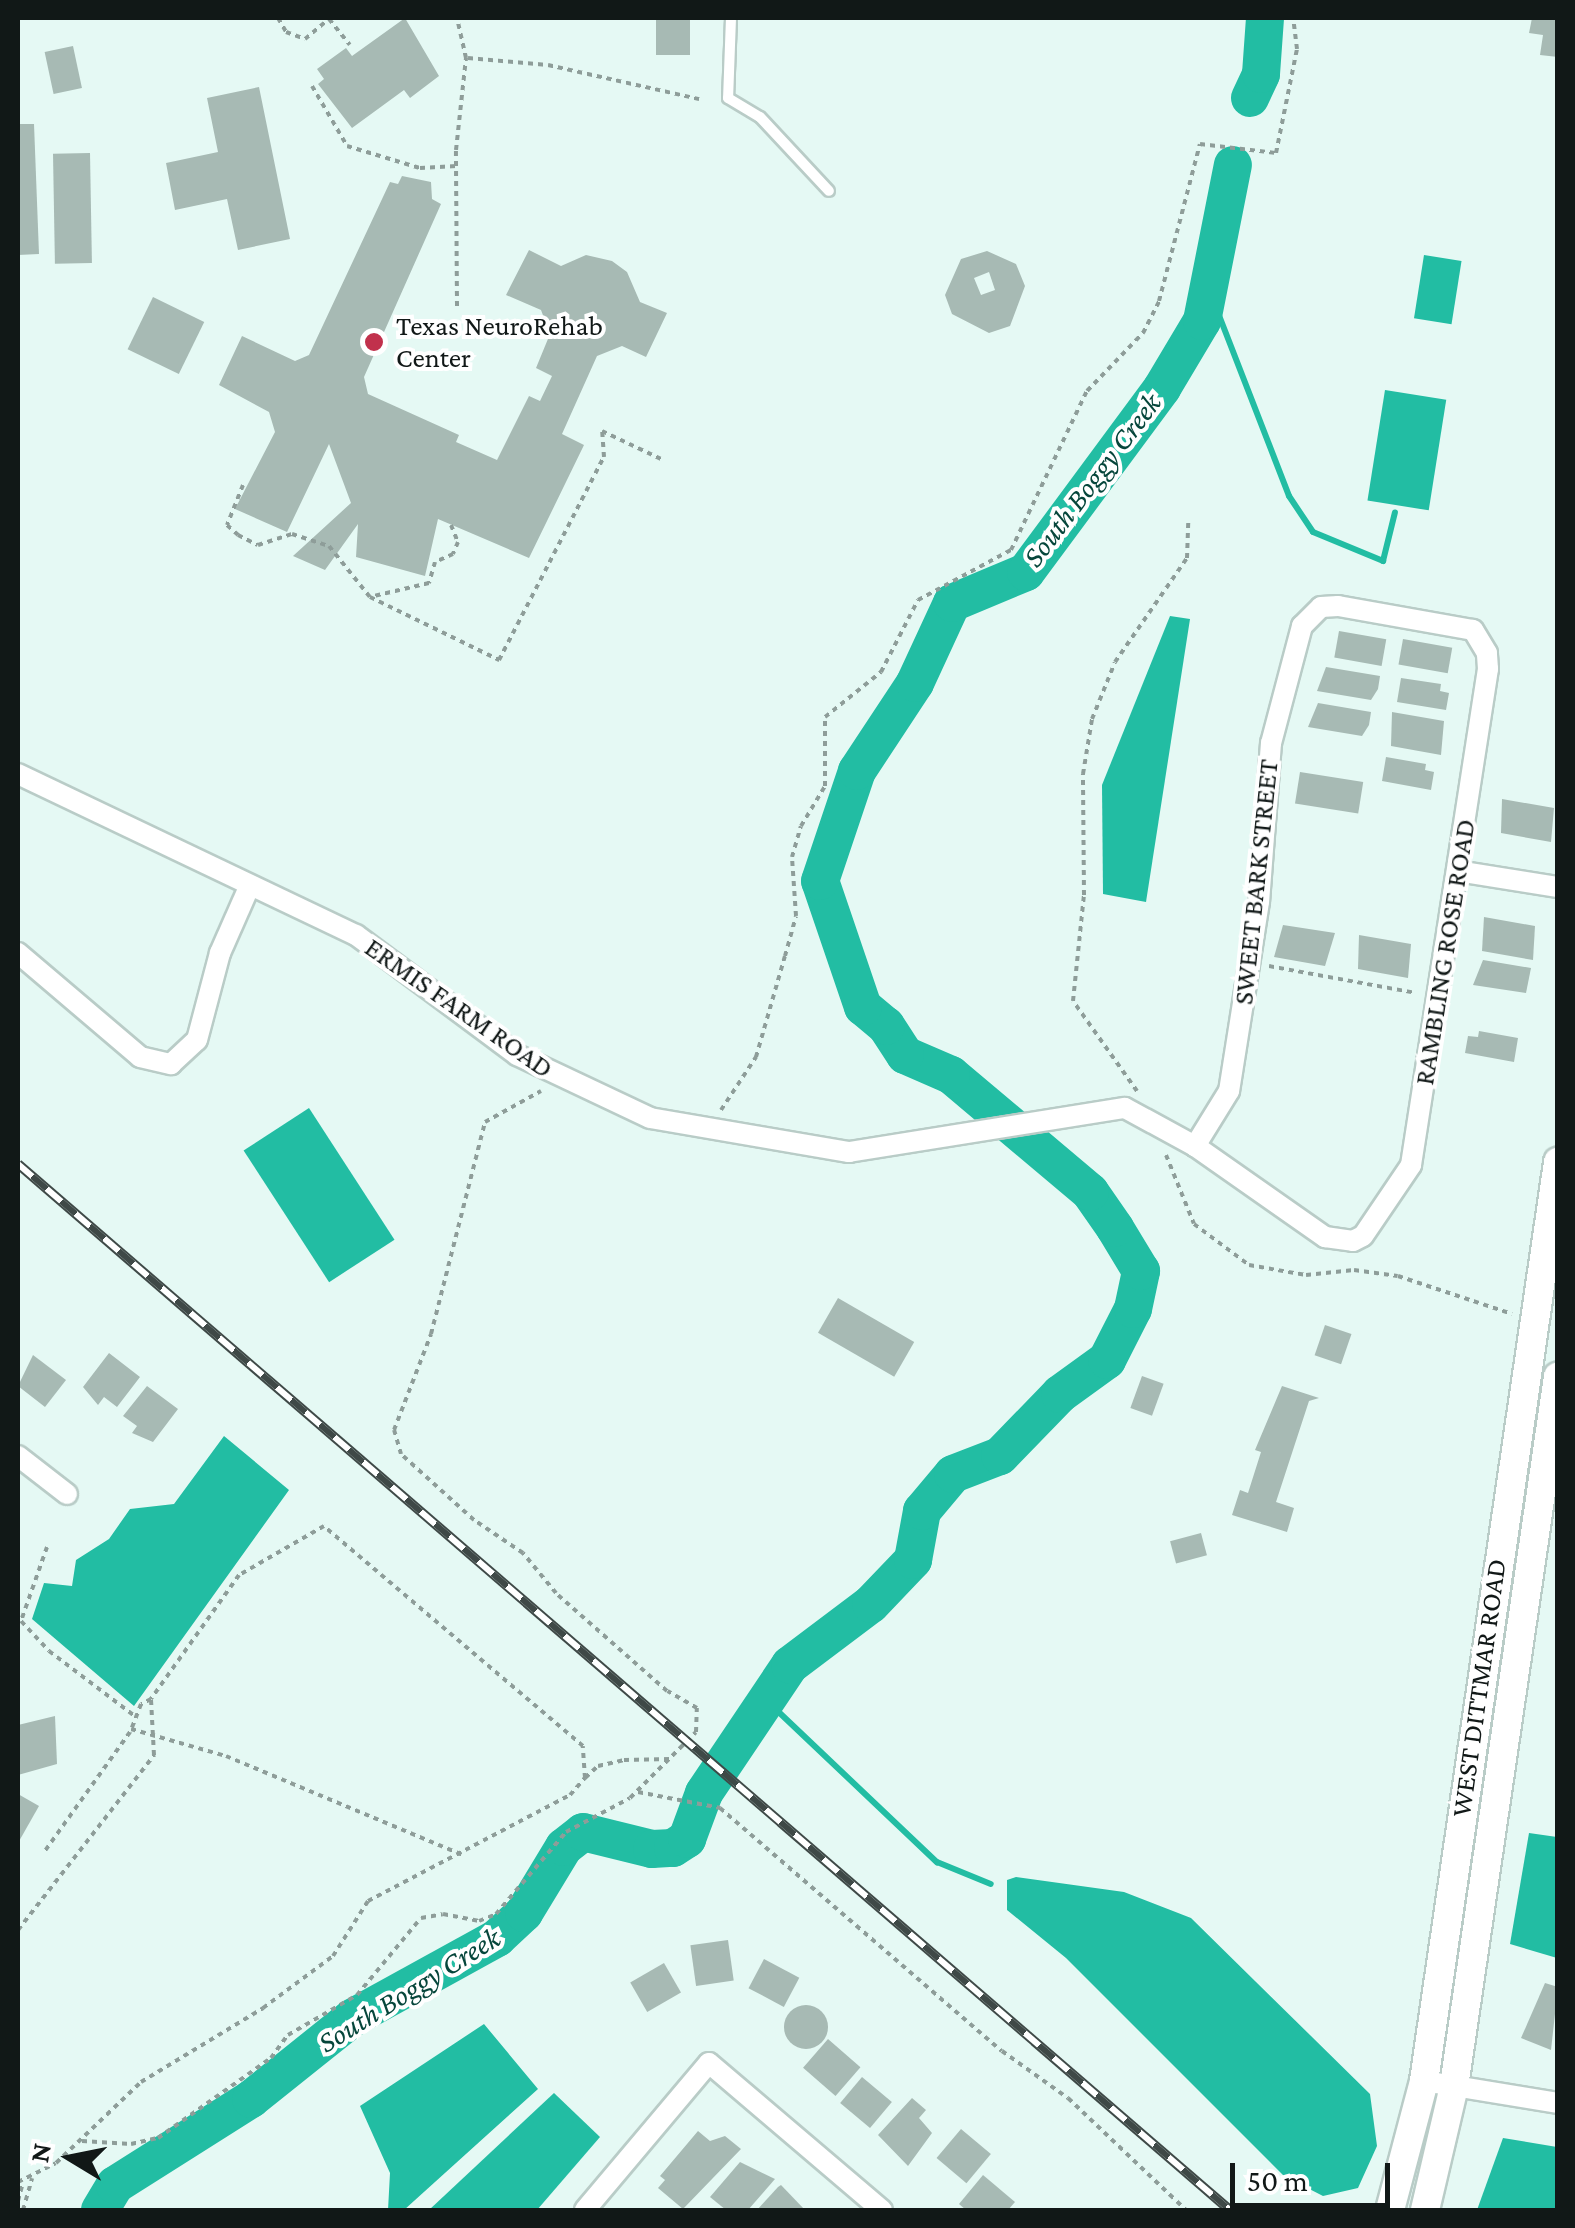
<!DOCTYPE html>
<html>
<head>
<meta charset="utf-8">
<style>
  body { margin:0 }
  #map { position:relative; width:1575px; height:2228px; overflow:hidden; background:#e5f9f4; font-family:"Crimson Pro",serif }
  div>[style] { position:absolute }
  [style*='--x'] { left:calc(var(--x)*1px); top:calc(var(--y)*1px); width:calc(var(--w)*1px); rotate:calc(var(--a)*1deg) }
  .water>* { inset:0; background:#22bda3; transform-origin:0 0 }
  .stream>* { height:6px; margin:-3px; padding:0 3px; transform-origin:3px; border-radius:3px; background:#22bda3 }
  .river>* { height:38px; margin:-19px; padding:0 19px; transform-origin:19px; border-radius:19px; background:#22bda3 }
  .building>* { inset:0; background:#a7bab4; transform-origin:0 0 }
  .round { border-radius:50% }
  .path>* { height:4px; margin-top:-2px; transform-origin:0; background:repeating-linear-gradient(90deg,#8e9d99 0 5px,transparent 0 10px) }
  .roads { filter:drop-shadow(2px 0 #b9ccc7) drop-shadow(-2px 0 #b9ccc7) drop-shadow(0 2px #b9ccc7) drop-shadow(0 -2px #b9ccc7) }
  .service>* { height:10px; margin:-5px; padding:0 5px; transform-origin:5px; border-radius:5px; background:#fff }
  .minor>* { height:20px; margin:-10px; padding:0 10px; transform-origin:10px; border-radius:10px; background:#fff }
  .tertiary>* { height:28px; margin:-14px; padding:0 14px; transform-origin:14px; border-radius:14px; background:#fff }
  .rail>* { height:10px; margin-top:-5px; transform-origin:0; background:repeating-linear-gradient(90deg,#fff 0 19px,#3f4947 0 38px); box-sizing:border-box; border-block:2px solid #3f4947 }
  .dots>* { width:28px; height:28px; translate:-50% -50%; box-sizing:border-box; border:5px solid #fff; border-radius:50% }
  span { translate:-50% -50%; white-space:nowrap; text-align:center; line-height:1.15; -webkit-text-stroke:8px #fff; paint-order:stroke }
  .poi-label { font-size:28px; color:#111817 }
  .left { translate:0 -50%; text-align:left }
  .street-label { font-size:28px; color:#111817 }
  .water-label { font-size:30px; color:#06463b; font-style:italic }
  .frame { position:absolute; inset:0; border:20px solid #111817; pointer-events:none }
  .north { position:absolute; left:20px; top:2108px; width:100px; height:100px; -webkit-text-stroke:8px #fff; paint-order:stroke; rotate:280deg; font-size:28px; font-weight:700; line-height:40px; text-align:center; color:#111817 }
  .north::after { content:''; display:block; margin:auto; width:35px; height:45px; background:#111817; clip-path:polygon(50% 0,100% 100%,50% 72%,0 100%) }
  .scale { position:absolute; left:1230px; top:2163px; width:160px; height:45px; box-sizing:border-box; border:5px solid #111817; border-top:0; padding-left:12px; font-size:30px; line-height:35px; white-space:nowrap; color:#111817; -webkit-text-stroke:8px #fff; paint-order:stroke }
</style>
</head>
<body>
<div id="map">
  <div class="water">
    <div style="left:1424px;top:255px;width:38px;height:64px;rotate:9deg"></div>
    <div style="left:1385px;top:390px;width:62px;height:112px;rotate:9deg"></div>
    <div style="clip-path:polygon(1170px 616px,1190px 619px,1146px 902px,1103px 894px,1102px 785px)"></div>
    <div style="left:309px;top:1108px;width:157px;height:78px;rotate:57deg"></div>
    <div style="clip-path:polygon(224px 1436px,289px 1490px,134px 1706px,32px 1619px,44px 1583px,72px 1586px,76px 1560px,109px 1539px,130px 1509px,174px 1504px)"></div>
    <div style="clip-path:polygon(1529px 1833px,1557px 1837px,1557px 1958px,1510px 1944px)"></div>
    <div style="clip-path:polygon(1016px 1877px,1124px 1892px,1191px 1918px,1370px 2094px,1377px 2146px,1358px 2188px,1323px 2196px,1284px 2176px,1066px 1958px,1007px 1910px,1007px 1880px)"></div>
    <div style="clip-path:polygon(484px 2024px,538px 2089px,404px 2210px,388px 2210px,390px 2173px,360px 2106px)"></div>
    <div style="clip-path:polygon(554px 2093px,600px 2137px,537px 2210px,429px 2210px)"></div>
    <div style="clip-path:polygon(1503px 2138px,1557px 2147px,1557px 2210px,1477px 2210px)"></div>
  </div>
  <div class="stream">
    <div style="--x:1208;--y:287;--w:224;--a:68.8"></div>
    <div style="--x:1289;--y:496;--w:43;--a:56.3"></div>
    <div style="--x:1313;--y:532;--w:76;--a:22.5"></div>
    <div style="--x:1383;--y:561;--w:50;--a:-76.2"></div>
    <div style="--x:766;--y:1700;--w:236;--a:43.5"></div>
    <div style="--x:937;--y:1862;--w:58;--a:22.2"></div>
  </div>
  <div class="river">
    <div style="--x:1250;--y:98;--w:26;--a:-65"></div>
    <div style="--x:1261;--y:74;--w:56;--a:-85.9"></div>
    <div style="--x:100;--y:2210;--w:29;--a:-59"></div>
    <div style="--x:115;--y:2185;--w:161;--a:-32.3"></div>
    <div style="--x:251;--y:2099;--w:129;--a:-38.7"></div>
    <div style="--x:352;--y:2018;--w:166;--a:-28.9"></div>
    <div style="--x:497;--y:1938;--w:37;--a:-43"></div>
    <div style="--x:524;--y:1913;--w:77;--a:-58.8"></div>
    <div style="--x:564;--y:1847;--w:24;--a:-38"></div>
    <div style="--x:583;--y:1832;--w:71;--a:13.8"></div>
    <div style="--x:652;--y:1849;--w:21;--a:-3"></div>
    <div style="--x:673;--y:1848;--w:17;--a:-33"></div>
    <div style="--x:687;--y:1839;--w:49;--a:-69.7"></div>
    <div style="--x:704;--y:1793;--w:154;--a:-56.1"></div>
    <div style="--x:790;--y:1665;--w:101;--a:-37"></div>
    <div style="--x:871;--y:1604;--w:61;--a:-46.3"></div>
    <div style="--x:913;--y:1560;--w:50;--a:-79.6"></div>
    <div style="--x:922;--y:1511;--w:48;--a:-50"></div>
    <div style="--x:953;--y:1474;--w:50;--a:-21"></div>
    <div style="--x:1000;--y:1456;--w:86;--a:-45.9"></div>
    <div style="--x:1060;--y:1394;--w:58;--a:-35.9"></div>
    <div style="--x:1107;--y:1360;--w:57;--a:-63"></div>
    <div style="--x:1133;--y:1309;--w:39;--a:-78"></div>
    <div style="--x:1141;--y:1271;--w:50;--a:-121.2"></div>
    <div style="--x:1115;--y:1228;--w:44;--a:-124.8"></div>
    <div style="--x:1090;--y:1192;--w:182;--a:-139.9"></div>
    <div style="--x:951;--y:1075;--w:50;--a:-156.5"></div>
    <div style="--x:905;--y:1055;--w:35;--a:-123"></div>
    <div style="--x:886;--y:1026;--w:30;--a:-140"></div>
    <div style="--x:863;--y:1007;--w:133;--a:-108.8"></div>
    <div style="--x:820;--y:881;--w:116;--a:-71.4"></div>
    <div style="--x:857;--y:771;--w:105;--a:-56.6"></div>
    <div style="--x:915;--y:683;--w:88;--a:-65.2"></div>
    <div style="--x:952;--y:603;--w:80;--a:-22.7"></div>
    <div style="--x:1026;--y:572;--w:229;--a:-53.5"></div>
    <div style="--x:1162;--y:388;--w:78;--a:-59.2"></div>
    <div style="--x:1202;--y:321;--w:159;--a:-78.8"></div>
  </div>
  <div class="building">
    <div style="clip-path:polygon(405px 18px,439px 76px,410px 98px,404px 90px,352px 128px,318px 84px,324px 79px,317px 69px,346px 48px,352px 56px)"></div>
    <div style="left:656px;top:18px;width:34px;height:37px"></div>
    <div style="clip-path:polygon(1532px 18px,1558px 18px,1558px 57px,1540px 55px,1543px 35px,1529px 33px)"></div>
    <div style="left:73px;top:46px;width:43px;height:29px;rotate:78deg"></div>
    <div style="clip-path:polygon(259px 87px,290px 239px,238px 250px,227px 199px,175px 210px,166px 163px,218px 152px,207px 98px)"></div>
    <div style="clip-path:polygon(18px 124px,34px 124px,39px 254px,18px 255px)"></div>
    <div style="left:90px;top:153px;width:110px;height:37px;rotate:89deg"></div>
    <div style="clip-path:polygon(402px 176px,431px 182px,432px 199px,441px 204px,364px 377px,368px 394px,459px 435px,456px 442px,497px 460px,529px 396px,540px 401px,552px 376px,536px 368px,550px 334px,541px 310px,506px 295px,529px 250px,561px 266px,586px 255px,612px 261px,627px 272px,640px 302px,667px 313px,646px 357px,622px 346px,597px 356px,562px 434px,584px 445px,529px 558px,438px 519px,425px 576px,356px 557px,358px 524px,325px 570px,293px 556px,351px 503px,329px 444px,287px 532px,235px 509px,275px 432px,269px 412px,219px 385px,242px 336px,295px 361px,309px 355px,390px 182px,398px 184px)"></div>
    <div style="clip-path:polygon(evenodd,987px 251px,1016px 264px,1025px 286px,1010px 326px,989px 333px,952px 314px,945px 295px,961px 259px,987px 251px,989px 272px,995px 290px,981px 295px,974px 278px,989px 272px)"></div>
    <div style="left:153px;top:297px;width:57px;height:58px;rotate:26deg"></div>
    <div style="left:1339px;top:631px;width:48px;height:27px;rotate:10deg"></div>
    <div style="left:1403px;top:639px;width:50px;height:26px;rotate:10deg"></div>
    <div style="clip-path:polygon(1326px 667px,1380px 676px,1378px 689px,1371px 700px,1317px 691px)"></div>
    <div style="clip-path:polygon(1401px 678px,1441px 684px,1440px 691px,1449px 693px,1446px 710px,1397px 702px)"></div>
    <div style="clip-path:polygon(1318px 703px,1371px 712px,1369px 725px,1362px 736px,1308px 727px)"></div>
    <div style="clip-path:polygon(1392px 712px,1444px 721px,1441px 755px,1391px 746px)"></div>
    <div style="clip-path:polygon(1386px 757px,1426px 764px,1425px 770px,1434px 772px,1431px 790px,1382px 781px)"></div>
    <div style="left:1300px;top:772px;width:64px;height:32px;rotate:9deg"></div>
    <div style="clip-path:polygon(1502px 799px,1554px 808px,1551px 842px,1501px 833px)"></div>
    <div style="clip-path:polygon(1484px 917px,1535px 926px,1533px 960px,1482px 951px)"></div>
    <div style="clip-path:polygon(1283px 925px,1335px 933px,1325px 966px,1274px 957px)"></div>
    <div style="clip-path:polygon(1359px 935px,1411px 944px,1408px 978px,1358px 969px)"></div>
    <div style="clip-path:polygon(1483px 960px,1531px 968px,1526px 993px,1473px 985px)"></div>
    <div style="clip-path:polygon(1479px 1031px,1518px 1038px,1514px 1062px,1465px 1053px,1468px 1036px,1478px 1037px)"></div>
    <div style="left:838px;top:1298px;width:88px;height:40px;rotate:30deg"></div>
    <div style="left:1325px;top:1325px;width:28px;height:32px;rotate:19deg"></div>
    <div style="clip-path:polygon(109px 1353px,140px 1377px,117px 1407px,104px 1397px,98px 1405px,83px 1387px)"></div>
    <div style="clip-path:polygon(33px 1355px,66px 1380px,45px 1407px,18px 1386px)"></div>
    <div style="left:1142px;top:1376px;width:23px;height:34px;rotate:20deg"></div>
    <div style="clip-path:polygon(147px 1386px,178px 1409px,153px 1442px,132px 1433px,137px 1426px,123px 1416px)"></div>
    <div style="clip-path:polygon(1282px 1386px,1319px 1398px,1309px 1401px,1276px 1502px,1294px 1508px,1287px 1532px,1232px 1515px,1240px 1490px,1248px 1493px,1261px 1452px,1255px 1450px)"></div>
    <div style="left:1201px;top:1533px;width:23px;height:32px;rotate:75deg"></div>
    <div style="clip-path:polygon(55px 1716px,57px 1764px,18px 1775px,18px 1725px)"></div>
    <div style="clip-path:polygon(18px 1794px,39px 1806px,18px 1843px)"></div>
    <div style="left:728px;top:1940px;width:41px;height:38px;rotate:82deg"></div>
    <div style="left:764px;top:1959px;width:40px;height:33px;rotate:28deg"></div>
    <div style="left:664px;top:1963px;width:34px;height:39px;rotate:60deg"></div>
    <div style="clip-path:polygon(1545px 1983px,1558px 1987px,1551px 2050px,1521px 2038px)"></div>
    <div class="round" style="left:784px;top:2005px;width:44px;height:44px"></div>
    <div style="left:828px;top:2039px;width:43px;height:38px;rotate:41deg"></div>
    <div style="left:862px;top:2077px;width:39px;height:34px;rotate:40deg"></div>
    <div style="clip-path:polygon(912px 2098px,926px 2110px,919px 2118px,932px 2133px,908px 2166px,878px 2135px)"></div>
    <div style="left:961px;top:2129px;width:39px;height:38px;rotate:40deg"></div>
    <div style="clip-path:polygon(698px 2131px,710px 2141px,725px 2136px,741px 2149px,683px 2209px,658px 2188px,665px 2180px,660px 2176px)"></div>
    <div style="clip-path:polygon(740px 2162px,775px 2179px,748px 2210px,726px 2210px,710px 2197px)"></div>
    <div style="clip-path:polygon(983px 2175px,1015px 2202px,1008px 2210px,966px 2210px,959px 2204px)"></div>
    <div style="clip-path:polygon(781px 2185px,805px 2210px,757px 2210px,778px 2187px)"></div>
  </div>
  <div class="path">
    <div style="--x:278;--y:18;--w:16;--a:60"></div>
    <div style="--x:286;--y:32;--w:20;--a:20"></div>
    <div style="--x:305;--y:39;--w:31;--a:-40"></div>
    <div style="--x:329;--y:19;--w:33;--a:51"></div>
    <div style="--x:468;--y:58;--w:80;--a:5"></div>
    <div style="--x:548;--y:65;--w:155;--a:12.7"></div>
    <div style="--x:312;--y:86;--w:69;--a:59.7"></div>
    <div style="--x:347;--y:146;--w:76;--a:16.8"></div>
    <div style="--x:420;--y:168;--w:37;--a:-3"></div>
    <div style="--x:457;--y:306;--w:156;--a:-90.4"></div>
    <div style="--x:456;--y:150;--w:93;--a:-83.8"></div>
    <div style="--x:466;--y:58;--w:41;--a:-102.7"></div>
    <div style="--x:243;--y:485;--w:43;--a:111.8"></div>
    <div style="--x:227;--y:525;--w:15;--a:42"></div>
    <div style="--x:238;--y:535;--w:22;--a:27"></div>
    <div style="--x:258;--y:545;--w:36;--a:-18"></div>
    <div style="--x:292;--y:534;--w:39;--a:18"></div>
    <div style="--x:329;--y:546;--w:65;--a:51.2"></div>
    <div style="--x:451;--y:525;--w:18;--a:68"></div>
    <div style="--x:458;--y:542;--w:13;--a:113"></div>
    <div style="--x:453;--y:554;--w:20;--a:156"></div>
    <div style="--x:435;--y:562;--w:22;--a:106"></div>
    <div style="--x:429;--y:583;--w:61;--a:166.7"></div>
    <div style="--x:370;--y:597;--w:144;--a:26"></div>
    <div style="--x:499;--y:660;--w:229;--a:-62.7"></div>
    <div style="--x:604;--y:457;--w:26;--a:-94"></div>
    <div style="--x:602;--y:431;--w:68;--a:25.4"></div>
    <div style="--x:1269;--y:966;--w:149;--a:10.4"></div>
    <div style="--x:1137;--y:1091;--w:110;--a:-125.4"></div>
    <div style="--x:1073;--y:1001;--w:107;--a:-84.1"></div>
    <div style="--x:1084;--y:895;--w:121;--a:-90.5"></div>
    <div style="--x:1083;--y:774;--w:56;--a:-80.7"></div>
    <div style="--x:1092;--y:719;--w:61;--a:-68"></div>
    <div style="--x:1115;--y:662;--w:126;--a:-55.3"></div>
    <div style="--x:1187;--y:558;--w:37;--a:-88"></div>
    <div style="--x:721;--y:1110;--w:64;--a:-56.6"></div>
    <div style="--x:756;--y:1057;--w:105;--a:-74"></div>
    <div style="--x:785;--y:956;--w:41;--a:-74.6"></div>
    <div style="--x:796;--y:916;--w:59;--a:-93.9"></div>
    <div style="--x:792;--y:857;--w:32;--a:-74"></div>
    <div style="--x:801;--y:826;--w:47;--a:-59"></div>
    <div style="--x:825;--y:786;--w:69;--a:-90"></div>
    <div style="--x:825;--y:717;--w:72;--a:-38.8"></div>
    <div style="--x:881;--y:672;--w:81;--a:-62.8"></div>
    <div style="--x:918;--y:600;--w:106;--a:-28.3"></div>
    <div style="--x:1011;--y:550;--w:176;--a:-64.5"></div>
    <div style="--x:1087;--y:391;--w:81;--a:-46"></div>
    <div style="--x:1143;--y:333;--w:36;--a:-63"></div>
    <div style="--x:1159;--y:301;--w:162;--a:-75.4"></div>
    <div style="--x:1200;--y:144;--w:77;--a:6.8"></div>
    <div style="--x:1276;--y:153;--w:106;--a:-78.6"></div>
    <div style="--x:1297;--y:49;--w:31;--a:-97"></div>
    <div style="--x:1166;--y:1155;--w:74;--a:67.9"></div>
    <div style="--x:1194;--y:1224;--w:69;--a:36.7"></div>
    <div style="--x:1249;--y:1265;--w:58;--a:10"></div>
    <div style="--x:1306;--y:1275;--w:48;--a:-5.9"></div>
    <div style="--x:1354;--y:1270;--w:44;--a:7.8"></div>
    <div style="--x:1398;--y:1276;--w:120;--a:18.4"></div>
    <div style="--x:47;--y:1547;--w:78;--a:109.4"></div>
    <div style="--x:21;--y:1621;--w:41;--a:47"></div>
    <div style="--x:49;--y:1651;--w:109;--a:37.2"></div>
    <div style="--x:131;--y:1729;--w:99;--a:15.9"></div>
    <div style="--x:226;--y:1756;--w:257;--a:22.7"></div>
    <div style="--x:585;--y:1778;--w:18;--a:-43"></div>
    <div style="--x:598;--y:1766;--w:27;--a:-13"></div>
    <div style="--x:624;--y:1760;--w:46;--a:-1.2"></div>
    <div style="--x:638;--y:1792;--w:84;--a:11"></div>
    <div style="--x:720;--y:1808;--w:372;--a:40.8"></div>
    <div style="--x:1002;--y:2051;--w:81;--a:35.5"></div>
    <div style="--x:1068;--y:2098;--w:163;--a:43.5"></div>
    <div style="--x:18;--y:1930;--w:222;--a:-52.1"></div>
    <div style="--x:154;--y:1755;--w:56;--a:-93.1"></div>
    <div style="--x:82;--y:2141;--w:49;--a:3.5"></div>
    <div style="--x:131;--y:2144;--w:28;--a:-13"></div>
    <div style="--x:158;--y:2138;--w:138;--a:-35.3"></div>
    <div style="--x:271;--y:2058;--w:29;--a:-54"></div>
    <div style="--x:288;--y:2035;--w:80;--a:-30.1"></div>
    <div style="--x:357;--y:1995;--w:100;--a:-50.3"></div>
    <div style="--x:421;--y:1918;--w:22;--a:-10"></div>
    <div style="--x:443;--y:1914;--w:37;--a:11"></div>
    <div style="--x:479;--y:1921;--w:18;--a:-22"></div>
    <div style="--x:496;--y:1914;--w:108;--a:-49.5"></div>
    <div style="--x:566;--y:1832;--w:72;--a:-28"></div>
    <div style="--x:630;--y:1798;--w:93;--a:-45"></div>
    <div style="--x:696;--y:1732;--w:24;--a:-88"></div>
    <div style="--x:697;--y:1708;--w:34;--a:-150"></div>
    <div style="--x:667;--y:1691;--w:148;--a:-138.6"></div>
    <div style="--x:556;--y:1593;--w:52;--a:-129.5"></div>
    <div style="--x:523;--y:1553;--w:59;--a:-146"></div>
    <div style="--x:474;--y:1520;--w:98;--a:-137.9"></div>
    <div style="--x:401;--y:1454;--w:25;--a:-106"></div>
    <div style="--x:394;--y:1430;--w:103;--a:-68.9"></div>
    <div style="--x:431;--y:1334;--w:219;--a:-75.7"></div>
    <div style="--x:485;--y:1122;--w:64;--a:-29"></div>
    <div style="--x:18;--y:2182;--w:42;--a:-26.6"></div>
    <div style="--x:56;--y:2163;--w:117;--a:-43.6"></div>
    <div style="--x:141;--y:2082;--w:143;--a:-31.2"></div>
    <div style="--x:263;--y:2008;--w:87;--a:-36.6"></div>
    <div style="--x:333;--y:1956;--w:65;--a:-57.5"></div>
    <div style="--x:368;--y:1901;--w:228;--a:-27.7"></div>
    <div style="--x:570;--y:1795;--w:23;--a:-49"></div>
    <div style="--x:585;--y:1778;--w:32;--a:-94"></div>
    <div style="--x:583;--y:1746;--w:340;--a:-139.7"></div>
    <div style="--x:324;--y:1526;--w:98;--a:150"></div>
    <div style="--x:239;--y:1575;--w:152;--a:125.4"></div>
    <div style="--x:151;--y:1699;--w:11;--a:153"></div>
    <div style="--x:141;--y:1704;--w:30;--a:111"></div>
    <div style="--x:130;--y:1732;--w:148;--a:125.6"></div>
    <div style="--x:18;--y:2201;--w:20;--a:-75"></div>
    <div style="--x:23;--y:2210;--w:33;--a:-74"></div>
  </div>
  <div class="roads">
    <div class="service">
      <div style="--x:731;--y:18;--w:80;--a:92.1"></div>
      <div style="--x:728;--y:98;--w:37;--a:31"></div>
      <div style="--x:760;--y:117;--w:101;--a:47"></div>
    </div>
    <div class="minor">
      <div style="--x:18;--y:774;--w:374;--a:25.5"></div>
      <div style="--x:356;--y:935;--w:201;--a:36.7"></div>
      <div style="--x:517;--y:1055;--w:147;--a:25.3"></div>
      <div style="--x:650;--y:1118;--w:202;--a:9.7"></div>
      <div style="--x:849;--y:1152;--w:279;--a:-9.1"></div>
      <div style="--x:1125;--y:1108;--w:80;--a:28.5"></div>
      <div style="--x:1195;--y:1146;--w:159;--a:35"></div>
      <div style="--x:1325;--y:1237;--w:28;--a:8"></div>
      <div style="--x:1353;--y:1241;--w:11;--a:-27"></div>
      <div style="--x:1363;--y:1236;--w:86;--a:-55.9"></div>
      <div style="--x:1411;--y:1165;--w:502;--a:-81.18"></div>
      <div style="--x:1488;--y:669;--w:16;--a:-94"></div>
      <div style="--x:1487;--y:653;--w:27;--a:-121"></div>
      <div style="--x:1473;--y:630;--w:137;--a:-169.9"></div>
      <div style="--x:1338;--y:606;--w:17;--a:177"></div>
      <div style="--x:1321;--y:607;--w:27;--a:135"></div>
      <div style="--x:1302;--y:626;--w:121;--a:104.8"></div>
      <div style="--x:1271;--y:743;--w:159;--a:94.3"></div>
      <div style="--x:1259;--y:902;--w:191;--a:99"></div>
      <div style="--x:1229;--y:1091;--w:65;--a:121.7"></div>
      <div style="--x:1457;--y:871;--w:102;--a:9"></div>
      <div style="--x:18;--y:953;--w:160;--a:40.4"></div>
      <div style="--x:140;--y:1057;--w:32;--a:13"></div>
      <div style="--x:171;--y:1064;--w:35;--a:-43"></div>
      <div style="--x:197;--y:1040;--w:90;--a:-75.2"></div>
      <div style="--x:220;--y:953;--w:74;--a:-66.2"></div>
      <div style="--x:18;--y:1456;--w:62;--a:37.8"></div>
      <div style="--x:1424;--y:2081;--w:136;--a:9.3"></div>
      <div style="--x:585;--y:2210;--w:192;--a:-49.9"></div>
      <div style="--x:709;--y:2063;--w:227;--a:40.4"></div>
    </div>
    <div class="tertiary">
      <div style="--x:1390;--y:2210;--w:133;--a:-75.2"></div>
      <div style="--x:1424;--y:2081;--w:929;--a:-81.7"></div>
      <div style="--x:1425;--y:2210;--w:127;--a:-76.8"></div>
      <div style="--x:1454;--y:2086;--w:717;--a:-81.66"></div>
    </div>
  </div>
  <div class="rail">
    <div style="--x:18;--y:1164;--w:1601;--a:40.8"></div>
  </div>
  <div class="dots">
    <div style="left:374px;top:342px;background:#c1314c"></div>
  </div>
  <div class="poi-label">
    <span class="left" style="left:396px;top:342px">Texas NeuroRehab<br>Center</span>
  </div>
  <div class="street-label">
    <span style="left:1256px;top:882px;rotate:-84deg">SWEET BARK STREET</span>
    <span style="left:1445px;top:952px;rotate:-81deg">RAMBLING ROSE ROAD</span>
    <span style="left:459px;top:1008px;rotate:35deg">ERMIS FARM ROAD</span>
    <span style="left:1479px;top:1688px;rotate:-82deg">WEST DITTMAR ROAD</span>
  </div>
  <div class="water-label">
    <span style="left:1092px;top:480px;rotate:-53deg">South Boggy Creek</span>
    <span style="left:409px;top:1990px;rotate:-32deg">South Boggy Creek</span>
  </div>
  <div class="frame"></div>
  <div class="north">N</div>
  <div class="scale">50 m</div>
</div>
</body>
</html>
